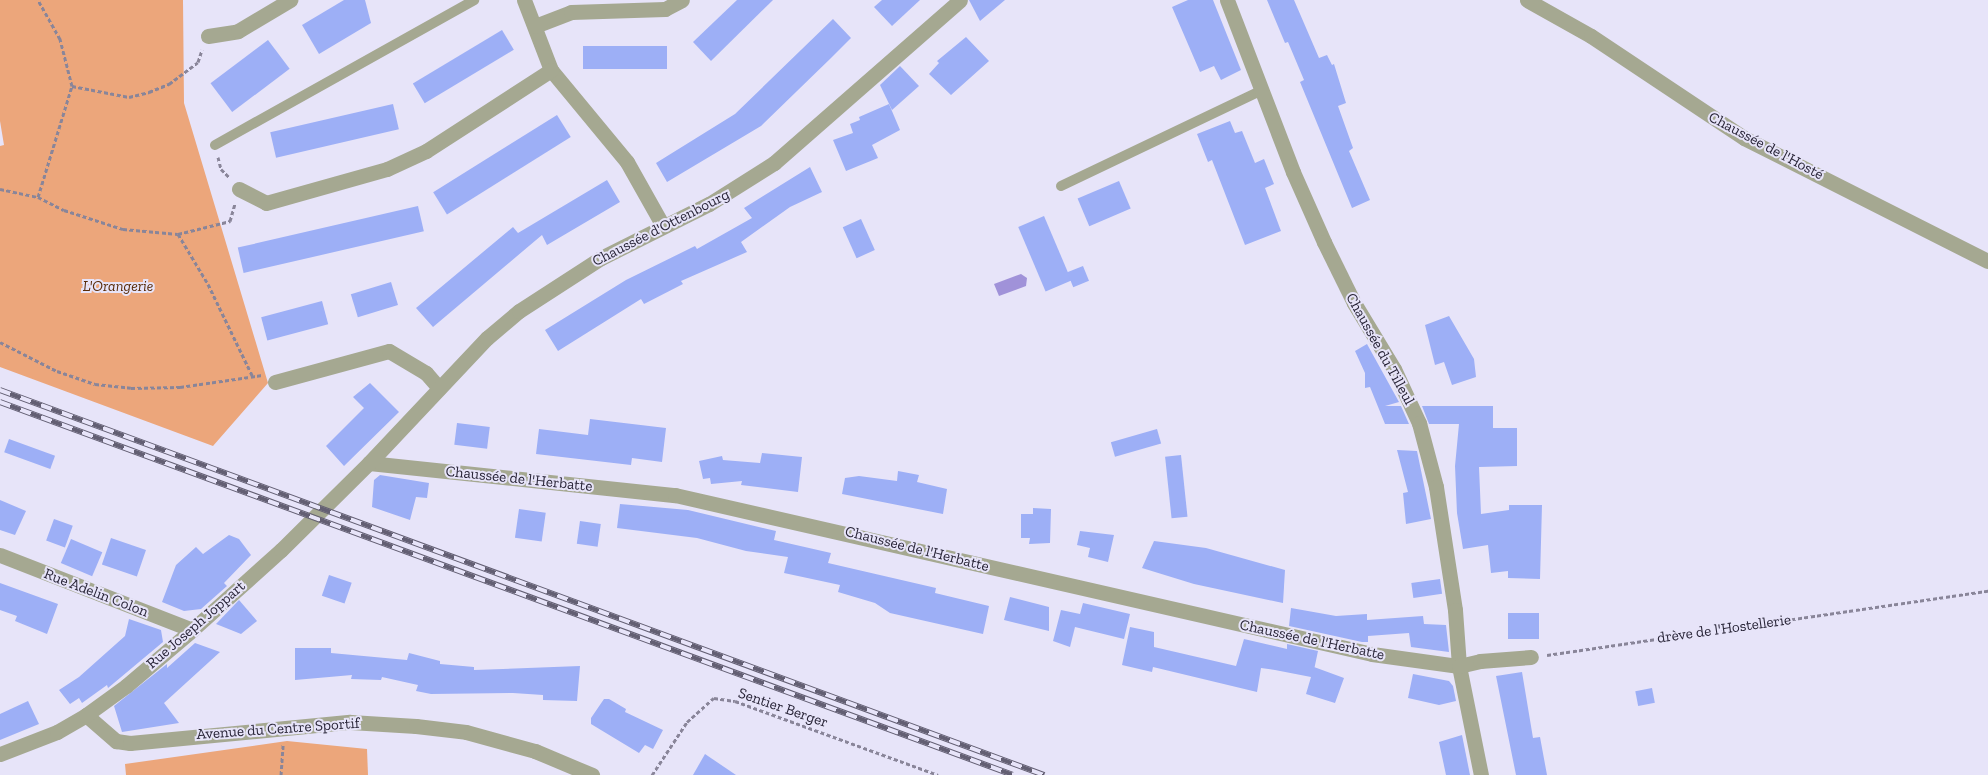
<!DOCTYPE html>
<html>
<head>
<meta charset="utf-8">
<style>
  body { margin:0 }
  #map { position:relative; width:1988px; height:775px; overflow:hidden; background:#e7e4f9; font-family:"Zilla Slab",serif }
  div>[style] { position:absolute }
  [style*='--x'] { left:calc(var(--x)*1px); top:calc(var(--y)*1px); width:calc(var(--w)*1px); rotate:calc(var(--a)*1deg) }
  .green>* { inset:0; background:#eca67b }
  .water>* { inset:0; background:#a092d9 }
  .building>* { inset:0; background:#9daff6; transform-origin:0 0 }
  .path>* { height:3px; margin-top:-1.5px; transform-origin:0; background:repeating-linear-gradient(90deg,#898599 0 4px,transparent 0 6.5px) }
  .lane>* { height:10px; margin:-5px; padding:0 5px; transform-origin:5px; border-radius:5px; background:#a5a891 }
  .street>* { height:15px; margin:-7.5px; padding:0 7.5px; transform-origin:7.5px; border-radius:7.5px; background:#a5a891 }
  .rail>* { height:5.5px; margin-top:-2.75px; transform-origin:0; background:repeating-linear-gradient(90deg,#e7e4f9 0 11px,#635f73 0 22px); box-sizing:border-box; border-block:1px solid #635f73 }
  span { translate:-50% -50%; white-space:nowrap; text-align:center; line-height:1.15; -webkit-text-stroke:4px #e7e4f9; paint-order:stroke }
  .street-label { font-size:15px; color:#282437 }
  .park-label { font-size:15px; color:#582b08; font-style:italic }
</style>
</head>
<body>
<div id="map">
  <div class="green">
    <div style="clip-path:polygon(0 0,183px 0,184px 103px,268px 383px,213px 446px,0 367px,0 146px,4px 145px,0 121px)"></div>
    <div style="clip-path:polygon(287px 741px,367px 749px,368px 775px,126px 775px,125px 764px)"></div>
  </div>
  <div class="water">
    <div style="clip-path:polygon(1021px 274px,1027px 278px,1026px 286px,999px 296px,994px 284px)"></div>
  </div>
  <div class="building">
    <div style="clip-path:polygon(344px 0,365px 0,371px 23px,319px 54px,302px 25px)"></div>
    <div style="clip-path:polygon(737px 0,773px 0,711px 61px,693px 42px)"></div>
    <div style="clip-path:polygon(882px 0,920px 0,892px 26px,874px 7px)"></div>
    <div style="clip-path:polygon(969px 0,1005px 0,980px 21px)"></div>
    <div style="clip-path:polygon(1188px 0,1213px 0,1241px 70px,1221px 80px,1214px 66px,1200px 72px,1172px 7px)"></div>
    <div style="clip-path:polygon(1267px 0,1294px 0,1319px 58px,1327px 55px,1332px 65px,1334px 64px,1346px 103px,1338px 106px,1353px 148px,1349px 151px,1370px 200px,1352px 208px,1300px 82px,1304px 80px,1288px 42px,1285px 43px)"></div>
    <div style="clip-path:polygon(833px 19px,851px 38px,831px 58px,761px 126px,667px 182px,656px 163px,735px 114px)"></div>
    <div style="left:502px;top:30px;width:23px;height:104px;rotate:59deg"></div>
    <div style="clip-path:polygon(966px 37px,989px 61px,951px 95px,929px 74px,939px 63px,937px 61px)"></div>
    <div style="left:268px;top:40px;width:36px;height:72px;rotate:53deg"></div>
    <div style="left:583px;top:46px;width:84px;height:23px"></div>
    <div style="clip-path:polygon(900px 66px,919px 86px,892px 110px,880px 85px)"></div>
    <div style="left:393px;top:104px;width:26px;height:126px;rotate:77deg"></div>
    <div style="clip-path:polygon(889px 104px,900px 130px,872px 145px,878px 158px,846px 171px,833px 140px,853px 133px,850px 124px,860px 120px,859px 117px)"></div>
    <div style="left:557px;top:115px;width:26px;height:146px;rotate:58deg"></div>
    <div style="clip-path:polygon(1230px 121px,1235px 133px,1242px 131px,1255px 163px,1264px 159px,1274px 184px,1265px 188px,1281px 231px,1245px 245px,1212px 160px,1208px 162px,1197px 134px)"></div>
    <div style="clip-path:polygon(810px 167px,822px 192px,790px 207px,741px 242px,747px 252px,681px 281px,683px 284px,644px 304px,641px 299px,558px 351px,545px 330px,626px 280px,695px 246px,697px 249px,752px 218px,744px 208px)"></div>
    <div style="clip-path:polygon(607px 180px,620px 202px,547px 245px,542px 235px,433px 327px,416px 308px,513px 227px,518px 233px)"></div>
    <div style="left:1119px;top:181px;width:30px;height:45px;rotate:67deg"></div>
    <div style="left:418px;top:206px;width:26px;height:185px;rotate:77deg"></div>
    <div style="left:1044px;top:216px;width:70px;height:28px;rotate:67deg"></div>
    <div style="left:861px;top:219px;width:34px;height:20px;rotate:66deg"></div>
    <div style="left:1083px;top:266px;width:16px;height:17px;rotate:68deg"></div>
    <div style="left:391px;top:282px;width:24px;height:42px;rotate:73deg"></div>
    <div style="left:322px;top:301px;width:24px;height:63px;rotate:75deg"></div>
    <div style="clip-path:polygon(1449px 316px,1474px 359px,1476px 377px,1452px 385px,1444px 362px,1435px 365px,1425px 325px)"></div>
    <div style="clip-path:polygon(1367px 344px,1399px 402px,1385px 406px,1401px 406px,1409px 424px,1385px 424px,1370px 387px,1365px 388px,1365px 373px,1355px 351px)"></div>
    <div style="clip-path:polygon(370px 383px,399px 412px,344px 466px,326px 446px,364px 408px,353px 397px)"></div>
    <div style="clip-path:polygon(1422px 406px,1493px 406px,1493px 428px,1517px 428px,1517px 466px,1479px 467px,1481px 514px,1509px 510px,1509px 505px,1542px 505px,1540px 579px,1508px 578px,1508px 571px,1491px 573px,1488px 545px,1463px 549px,1457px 513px,1455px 466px,1459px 424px,1429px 424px)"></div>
    <div style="clip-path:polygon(590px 419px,666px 428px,662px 462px,632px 458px,631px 465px,536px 454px,539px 429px,588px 435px)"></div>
    <div style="left:457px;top:423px;width:33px;height:22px;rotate:7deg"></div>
    <div style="left:1157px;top:429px;width:15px;height:48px;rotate:74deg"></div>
    <div style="left:9px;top:439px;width:49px;height:14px;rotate:20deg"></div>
    <div style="clip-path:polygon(1397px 450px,1417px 451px,1431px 519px,1406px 524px,1403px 493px,1408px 492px)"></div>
    <div style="clip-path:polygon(762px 453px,802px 457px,798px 492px,741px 485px,742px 481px,711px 484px,710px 478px,703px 479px,699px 461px,722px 456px,723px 460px,760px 463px)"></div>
    <div style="left:1181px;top:455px;width:62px;height:16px;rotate:84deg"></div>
    <div style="clip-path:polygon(898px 471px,919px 475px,917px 482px,947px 489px,943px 514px,842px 494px,845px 478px,859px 476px,897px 481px)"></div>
    <div style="clip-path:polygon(380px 475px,429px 483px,427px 498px,416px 497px,410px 520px,372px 507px,374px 480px)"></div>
    <div style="clip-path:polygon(0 500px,26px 511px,15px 535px,0 530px)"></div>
    <div style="clip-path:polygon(620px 504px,688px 510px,776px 531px,774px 540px,831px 553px,828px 563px,936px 588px,935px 593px,989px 606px,983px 634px,890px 613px,875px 603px,838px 592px,840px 585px,784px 573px,788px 557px,746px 551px,697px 538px,617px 528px)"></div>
    <div style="clip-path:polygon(1033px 508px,1051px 509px,1050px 543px,1029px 544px,1030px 538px,1021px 538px,1021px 514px,1033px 514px)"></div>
    <div style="left:519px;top:509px;width:27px;height:29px;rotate:8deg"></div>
    <div style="left:54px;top:519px;width:20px;height:23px;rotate:20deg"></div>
    <div style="left:580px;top:521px;width:21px;height:23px;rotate:8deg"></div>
    <div style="clip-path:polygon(1080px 531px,1114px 535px,1108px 562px,1088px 557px,1090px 548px,1077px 545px)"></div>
    <div style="clip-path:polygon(229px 535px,239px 539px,251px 555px,224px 583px,227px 586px,201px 609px,184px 611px,162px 602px,176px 565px,196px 547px,203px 554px)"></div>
    <div style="left:111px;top:538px;width:37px;height:28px;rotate:19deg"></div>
    <div style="left:71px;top:539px;width:34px;height:26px;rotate:23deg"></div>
    <div style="clip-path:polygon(1154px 541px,1206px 548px,1285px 570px,1283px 603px,1194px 584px,1142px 568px)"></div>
    <div style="left:329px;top:575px;width:24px;height:22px;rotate:19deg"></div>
    <div style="left:1440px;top:579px;width:15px;height:29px;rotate:82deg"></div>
    <div style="clip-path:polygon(0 583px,58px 604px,47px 634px,15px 621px,17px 616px,0 610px)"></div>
    <div style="clip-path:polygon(1010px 597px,1049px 607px,1049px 631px,1004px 620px)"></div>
    <div style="clip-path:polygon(239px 600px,257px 621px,241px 634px,216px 624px)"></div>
    <div style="clip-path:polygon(1083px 603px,1130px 614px,1124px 639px,1075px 627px,1070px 647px,1053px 641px,1061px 610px,1080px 614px)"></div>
    <div style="clip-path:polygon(1291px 608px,1336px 616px,1367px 614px,1367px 620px,1423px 616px,1424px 624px,1446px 625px,1449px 652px,1411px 647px,1409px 633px,1368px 636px,1368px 642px,1362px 642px,1289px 626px)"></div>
    <div style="left:1539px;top:613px;width:26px;height:31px;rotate:90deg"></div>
    <div style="clip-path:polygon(129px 619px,161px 630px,163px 642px,108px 688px,107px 685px,82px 703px,79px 698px,70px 704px,59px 690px,79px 677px,125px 636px)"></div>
    <div style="clip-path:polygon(1130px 627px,1154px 632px,1154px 647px,1236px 666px,1244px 639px,1287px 649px,1287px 644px,1318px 651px,1314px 670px,1314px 667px,1344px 678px,1335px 703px,1306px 694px,1311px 677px,1275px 670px,1261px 668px,1257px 692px,1153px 667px,1152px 672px,1122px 665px)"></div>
    <div style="clip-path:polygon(195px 643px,220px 652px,164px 703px,179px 723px,122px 732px,114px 706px,167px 664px,167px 668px)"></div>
    <div style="clip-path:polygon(295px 648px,331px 648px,331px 653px,407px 660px,409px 653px,440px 661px,440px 664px,474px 667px,474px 670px,580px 666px,577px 701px,543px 700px,543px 695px,513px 693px,431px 694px,416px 691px,418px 685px,382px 677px,381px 680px,351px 679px,352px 675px,295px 680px)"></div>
    <div style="clip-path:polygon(1522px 672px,1533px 738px,1540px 737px,1547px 775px,1516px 775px,1496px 676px)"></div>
    <div style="clip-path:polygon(1413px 674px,1449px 681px,1453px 686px,1456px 701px,1439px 705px,1408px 698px)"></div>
    <div style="left:1652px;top:688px;width:15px;height:17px;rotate:79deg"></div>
    <div style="clip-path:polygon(604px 699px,609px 699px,626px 709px,625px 712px,663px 730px,653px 749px,645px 745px,639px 753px,591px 724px,591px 718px)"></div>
    <div style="clip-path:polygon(28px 701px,39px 724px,0 740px,0 714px)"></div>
    <div style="clip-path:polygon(1462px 735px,1470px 775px,1446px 775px,1439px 742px)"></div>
    <div style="clip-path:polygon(705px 754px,736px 775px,693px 775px)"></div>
  </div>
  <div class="path">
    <div style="--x:72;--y:86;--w:58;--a:10.9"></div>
    <div style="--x:129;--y:97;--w:21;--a:-14"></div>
    <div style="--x:149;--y:92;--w:22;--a:-22"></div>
    <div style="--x:169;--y:84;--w:36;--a:-37"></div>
    <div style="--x:198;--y:62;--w:13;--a:-72"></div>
    <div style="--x:218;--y:157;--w:12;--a:76"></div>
    <div style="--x:221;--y:169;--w:11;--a:45"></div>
    <div style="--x:0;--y:189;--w:39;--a:12"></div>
    <div style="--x:38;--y:197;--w:29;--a:27"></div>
    <div style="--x:64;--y:210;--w:62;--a:17.9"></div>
    <div style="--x:123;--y:229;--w:55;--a:5.2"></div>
    <div style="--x:178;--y:234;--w:54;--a:-14"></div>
    <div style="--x:230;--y:221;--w:18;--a:-74"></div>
    <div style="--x:38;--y:197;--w:116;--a:-73"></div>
    <div style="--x:72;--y:86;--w:49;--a:-104.3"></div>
    <div style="--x:60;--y:39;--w:45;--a:-119.4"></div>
    <div style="--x:178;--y:234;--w:58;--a:59"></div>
    <div style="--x:208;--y:284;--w:103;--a:64.2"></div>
    <div style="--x:0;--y:342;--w:64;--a:27"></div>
    <div style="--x:57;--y:371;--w:40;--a:18.9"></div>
    <div style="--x:95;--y:384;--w:36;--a:6"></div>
    <div style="--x:131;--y:388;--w:49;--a:-1.2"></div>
    <div style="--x:180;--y:387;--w:83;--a:-8.3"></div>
    <div style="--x:1547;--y:655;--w:446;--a:-8.3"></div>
    <div style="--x:281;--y:775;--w:31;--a:-86"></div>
    <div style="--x:652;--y:775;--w:64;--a:-56.6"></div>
    <div style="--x:687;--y:722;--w:36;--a:-42"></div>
    <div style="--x:714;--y:698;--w:21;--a:8"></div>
    <div style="--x:735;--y:701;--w:216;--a:20"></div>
  </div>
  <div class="lane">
    <div style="--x:215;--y:145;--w:297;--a:-29.2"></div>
    <div style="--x:1061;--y:186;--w:223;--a:-25.5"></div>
  </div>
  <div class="street">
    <div style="--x:524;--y:0;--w:75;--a:68.9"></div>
    <div style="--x:551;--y:70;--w:119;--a:50.4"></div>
    <div style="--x:627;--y:162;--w:73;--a:60.6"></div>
    <div style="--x:1227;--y:0;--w:184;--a:69"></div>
    <div style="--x:1293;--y:172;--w:77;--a:66.1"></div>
    <div style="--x:1324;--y:242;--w:68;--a:63.8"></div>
    <div style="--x:1354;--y:303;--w:77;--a:58.8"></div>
    <div style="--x:1394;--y:369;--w:60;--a:65.2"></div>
    <div style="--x:1419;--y:423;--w:66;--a:75.1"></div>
    <div style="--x:1436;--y:487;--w:124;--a:81.2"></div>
    <div style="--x:1455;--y:610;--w:56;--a:85.9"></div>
    <div style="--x:1459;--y:666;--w:111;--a:78.6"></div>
    <div style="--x:1527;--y:0;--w:73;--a:29.4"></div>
    <div style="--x:1591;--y:36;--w:184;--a:33.7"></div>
    <div style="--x:1744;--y:138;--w:273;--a:26.8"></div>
    <div style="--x:535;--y:26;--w:39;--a:-21"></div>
    <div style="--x:571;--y:12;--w:94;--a:-1.8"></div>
    <div style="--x:665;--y:9;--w:19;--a:-28"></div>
    <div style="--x:208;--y:36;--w:30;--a:-9"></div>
    <div style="--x:238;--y:31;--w:61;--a:-30.8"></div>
    <div style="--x:239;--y:189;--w:30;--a:27"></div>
    <div style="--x:266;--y:203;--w:126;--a:-15.7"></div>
    <div style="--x:387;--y:169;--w:43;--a:-24.8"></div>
    <div style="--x:426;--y:151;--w:149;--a:-32.9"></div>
    <div style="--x:275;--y:382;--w:118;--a:-15.2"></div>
    <div style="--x:389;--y:351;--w:43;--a:30.7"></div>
    <div style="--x:426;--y:373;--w:20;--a:49"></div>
    <div style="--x:369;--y:463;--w:308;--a:6"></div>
    <div style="--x:675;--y:495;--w:715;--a:12.85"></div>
    <div style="--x:1372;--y:654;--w:88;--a:7.9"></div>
    <div style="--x:1459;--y:666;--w:22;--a:-13"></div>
    <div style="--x:1480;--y:661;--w:51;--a:-4.5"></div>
    <div style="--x:0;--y:555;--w:206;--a:21.3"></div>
    <div style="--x:86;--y:715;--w:40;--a:41"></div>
    <div style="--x:116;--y:741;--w:14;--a:8"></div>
    <div style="--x:130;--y:743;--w:221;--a:-5.5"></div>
    <div style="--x:350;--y:722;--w:66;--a:3.5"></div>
    <div style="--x:416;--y:726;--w:50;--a:6.8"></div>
    <div style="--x:466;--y:732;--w:72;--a:15.4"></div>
    <div style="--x:535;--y:751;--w:62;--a:22.8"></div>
    <div style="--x:0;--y:754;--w:61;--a:-21.1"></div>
    <div style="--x:57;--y:732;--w:34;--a:-30"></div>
    <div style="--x:86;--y:715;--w:49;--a:-35.9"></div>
    <div style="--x:126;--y:686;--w:87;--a:-40.3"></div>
    <div style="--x:192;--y:630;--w:120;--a:-42"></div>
    <div style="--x:281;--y:550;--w:124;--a:-44.7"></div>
    <div style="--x:369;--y:463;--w:172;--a:-46.7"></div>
    <div style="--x:487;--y:338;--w:42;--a:-40.2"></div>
    <div style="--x:519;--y:311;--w:98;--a:-32.9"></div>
    <div style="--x:601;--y:258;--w:121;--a:-26.6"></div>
    <div style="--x:709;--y:204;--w:77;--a:-32.2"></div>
    <div style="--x:774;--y:163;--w:247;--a:-41.2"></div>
  </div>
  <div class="rail">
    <div style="--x:0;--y:390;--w:1113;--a:20.24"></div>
    <div style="--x:0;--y:402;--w:1079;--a:20.21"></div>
  </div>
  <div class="street-label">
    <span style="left:1766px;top:146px;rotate:28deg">Chaussée de l'Hosté</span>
    <span style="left:661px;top:228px;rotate:-27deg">Chaussée d'Ottenbourg</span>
    <span style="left:1380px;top:349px;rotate:61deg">Chaussée du Tilleul</span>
    <span style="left:519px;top:479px;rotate:6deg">Chaussée de l'Herbatte</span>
    <span style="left:917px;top:549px;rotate:14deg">Chaussée de l'Herbatte</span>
    <span style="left:96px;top:593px;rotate:21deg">Rue Adelin Colon</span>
    <span style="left:196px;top:625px;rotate:-41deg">Rue Joseph Joppart</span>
    <span style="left:1724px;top:629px;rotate:-8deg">drève de l'Hostellerie</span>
    <span style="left:1312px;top:640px;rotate:12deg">Chaussée de l'Herbatte</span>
    <span style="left:783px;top:708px;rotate:19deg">Sentier Berger</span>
    <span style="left:278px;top:729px;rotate:-4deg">Avenue du Centre Sportif</span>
  </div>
  <div class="park-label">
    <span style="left:118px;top:287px">L'Orangerie</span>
  </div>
</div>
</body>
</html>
